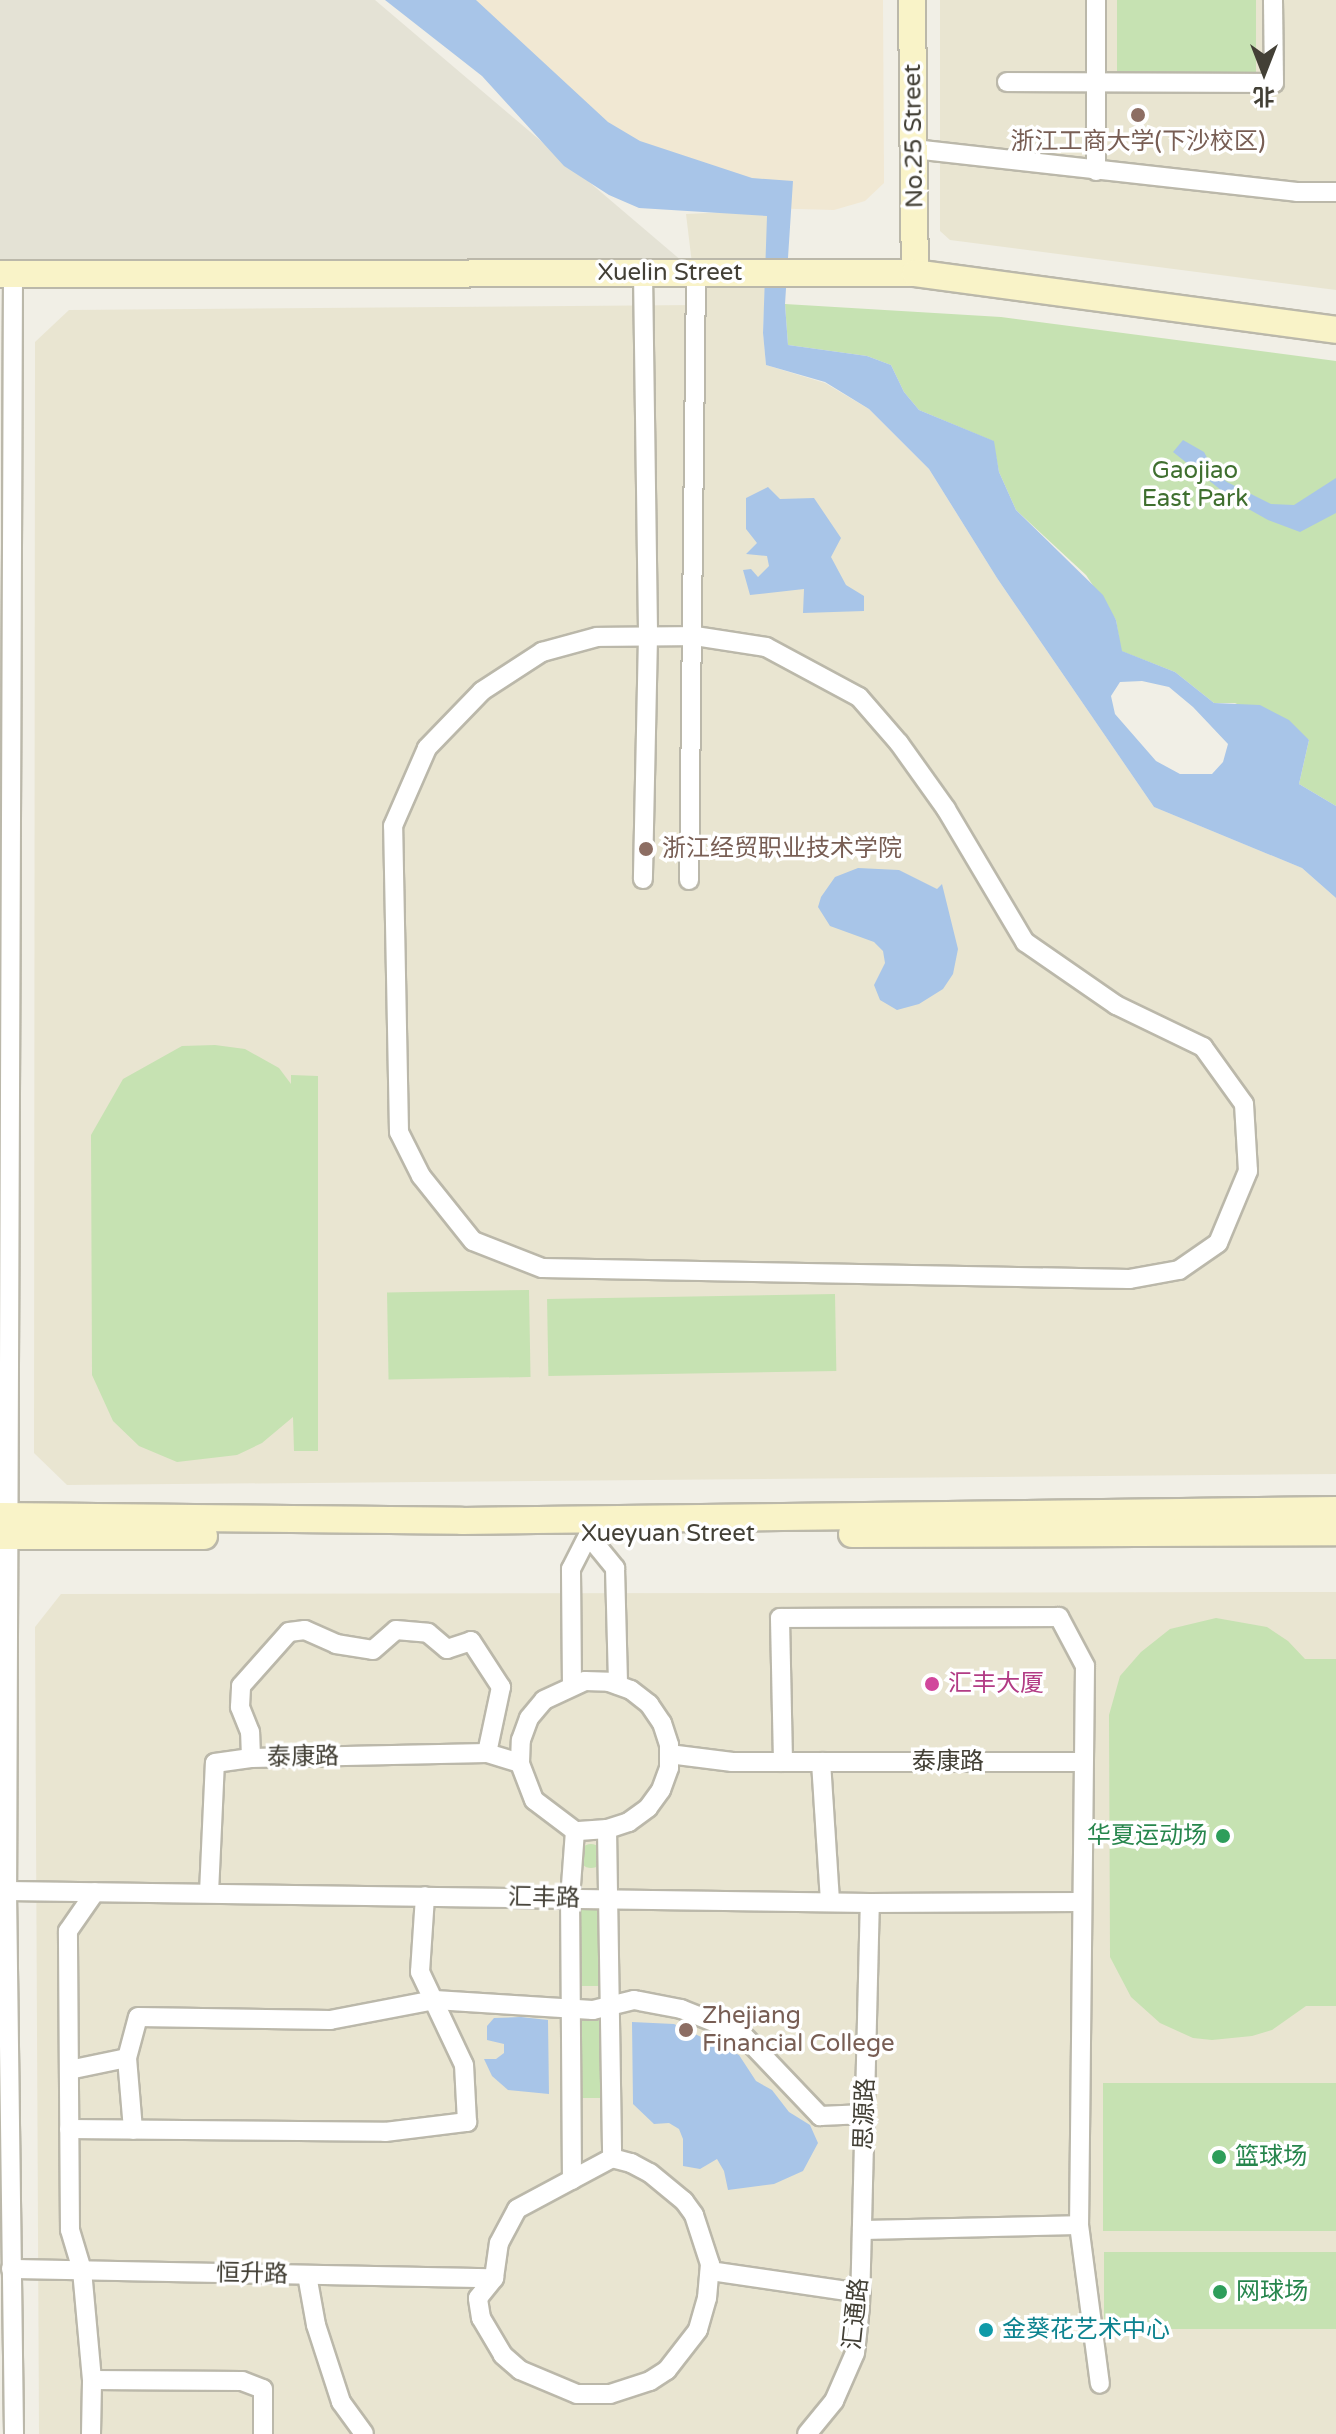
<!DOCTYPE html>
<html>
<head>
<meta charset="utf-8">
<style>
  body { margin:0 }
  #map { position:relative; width:1336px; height:2434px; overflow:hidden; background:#f1efe6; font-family:"Varela Round","Noto Sans SC",sans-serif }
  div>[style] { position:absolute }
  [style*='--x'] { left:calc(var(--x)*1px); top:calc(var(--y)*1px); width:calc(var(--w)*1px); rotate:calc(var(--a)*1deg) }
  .residential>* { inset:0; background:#e4e2d5 }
  .commercial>* { inset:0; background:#f1e8d3 }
  .education>* { inset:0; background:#e9e5d1 }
  .green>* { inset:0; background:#c6e2b2; transform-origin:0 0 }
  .round { border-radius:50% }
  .water>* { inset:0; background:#a8c5e8 }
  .roads { filter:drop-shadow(2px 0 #bbb8aa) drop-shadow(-2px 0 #bbb8aa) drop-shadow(0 2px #bbb8aa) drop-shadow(0 -2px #bbb8aa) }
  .street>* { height:18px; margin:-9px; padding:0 9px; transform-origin:9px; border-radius:9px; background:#fff }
  .secondary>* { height:26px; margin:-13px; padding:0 13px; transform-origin:13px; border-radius:13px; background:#f9f3c8 }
  .dots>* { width:22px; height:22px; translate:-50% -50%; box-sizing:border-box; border:4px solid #fff; border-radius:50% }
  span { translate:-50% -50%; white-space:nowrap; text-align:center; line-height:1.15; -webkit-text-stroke:7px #fff; paint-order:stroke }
  .street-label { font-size:24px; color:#434036 }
  .education-label { font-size:24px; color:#785e54 }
  .left { translate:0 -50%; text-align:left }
  .park-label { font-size:24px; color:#3f6f2f }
  .hotel-label { font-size:24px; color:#b23c85 }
  .leisure-label { font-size:24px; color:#27864d }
  .right { translate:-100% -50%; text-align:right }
  .culture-label { font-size:24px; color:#0d838f }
  .north { position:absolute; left:1224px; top:32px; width:80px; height:80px; -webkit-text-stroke:6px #fff; paint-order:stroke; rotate:180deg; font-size:22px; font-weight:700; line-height:32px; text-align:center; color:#434036 }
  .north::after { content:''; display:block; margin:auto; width:28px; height:36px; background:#434036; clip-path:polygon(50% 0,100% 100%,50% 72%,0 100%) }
</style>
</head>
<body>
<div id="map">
  <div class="residential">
    <div style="clip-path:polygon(0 0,375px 0,696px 273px,0 274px)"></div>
  </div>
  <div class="commercial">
    <div style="clip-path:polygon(448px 0,883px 0,884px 183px,865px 201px,834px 210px,682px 206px)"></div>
  </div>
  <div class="education">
    <div style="clip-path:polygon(940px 0,1336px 0,1336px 290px,950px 240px,940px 231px)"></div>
    <div style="clip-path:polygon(727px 212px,768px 216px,763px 333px,766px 365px,825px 383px,869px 409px,929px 469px,997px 578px,1154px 807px,1302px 868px,1336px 898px,1336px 1474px,67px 1485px,34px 1453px,35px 342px,69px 310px,697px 305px,686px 214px)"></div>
    <div style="clip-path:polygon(1336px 1592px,1336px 2434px,39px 2434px,35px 1627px,61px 1594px)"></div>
  </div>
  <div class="green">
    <div style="left:1117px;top:0;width:139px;height:72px"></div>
    <div style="clip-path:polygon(785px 304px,1001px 317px,1336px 361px,1336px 806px,1299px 784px,1309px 740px,1235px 703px,1214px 703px,1175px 672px,1121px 651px,1116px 620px,1086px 575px,1016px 510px,999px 472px,993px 441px,919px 410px,904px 392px,891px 365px,867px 356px,788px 345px)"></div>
    <div style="clip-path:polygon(215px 1045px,245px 1049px,279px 1068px,291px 1084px,291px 1075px,318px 1076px,318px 1451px,294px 1451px,293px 1417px,262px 1443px,237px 1455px,177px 1462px,139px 1446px,113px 1421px,92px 1375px,91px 1135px,123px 1079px,182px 1046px)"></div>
    <div style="left:529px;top:1290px;width:87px;height:142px;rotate:89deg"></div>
    <div style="left:835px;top:1294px;width:77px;height:288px;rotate:89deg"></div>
    <div style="clip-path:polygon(1216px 1618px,1267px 1627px,1288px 1641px,1305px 1659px,1336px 1659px,1336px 2006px,1306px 2006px,1272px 2030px,1252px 2036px,1212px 2040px,1193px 2038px,1160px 2023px,1131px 1997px,1110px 1957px,1109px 1715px,1120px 1676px,1141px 1652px,1170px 1629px)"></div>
    <div class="round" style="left:579px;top:1844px;width:24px;height:24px"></div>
    <div style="left:576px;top:1907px;width:27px;height:79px"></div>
    <div style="left:578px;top:2020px;width:25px;height:78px"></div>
    <div style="left:1103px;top:2083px;width:233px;height:148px"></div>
    <div style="left:1336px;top:2252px;width:77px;height:232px;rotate:90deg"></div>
  </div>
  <div class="water">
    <div style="clip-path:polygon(evenodd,385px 0,476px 0,608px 122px,640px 141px,752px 178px,793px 181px,785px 304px,788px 345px,867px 356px,891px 365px,904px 392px,919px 410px,994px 441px,999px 472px,1016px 510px,1103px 595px,1116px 620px,1122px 651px,1175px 672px,1214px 703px,1260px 705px,1289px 720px,1309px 740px,1299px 784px,1336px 806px,1336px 898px,1302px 868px,1154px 807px,997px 578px,929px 469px,869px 409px,825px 382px,766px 365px,763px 333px,767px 216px,639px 208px,609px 195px,564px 166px,482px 76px,385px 0,1142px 681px,1169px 687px,1193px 707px,1228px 744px,1223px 762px,1212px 774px,1180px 774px,1156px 761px,1115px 714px,1111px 696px,1120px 682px,1142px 681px)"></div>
    <div style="clip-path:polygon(1183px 440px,1204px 452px,1214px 471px,1227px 482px,1271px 504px,1294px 505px,1336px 478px,1336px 513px,1300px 532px,1268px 520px,1236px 502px,1173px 452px)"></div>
    <div style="clip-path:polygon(768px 487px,780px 499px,814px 498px,841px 538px,831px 557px,846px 585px,864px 596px,864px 611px,803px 613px,804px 589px,750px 595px,743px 570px,751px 569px,758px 577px,769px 566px,767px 556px,746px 554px,757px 543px,746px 529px,746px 498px)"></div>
    <div style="clip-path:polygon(858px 868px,899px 870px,937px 889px,942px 884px,958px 949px,953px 974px,943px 989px,919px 1004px,897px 1010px,880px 1000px,874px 985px,885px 963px,883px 951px,874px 942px,830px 926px,818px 907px,821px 897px,835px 877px)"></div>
    <div style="clip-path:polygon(521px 2017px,548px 2020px,549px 2094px,508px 2090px,492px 2076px,484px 2059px,496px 2059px,504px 2053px,504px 2044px,487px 2040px,487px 2026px,494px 2018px)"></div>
    <div style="clip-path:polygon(632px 2022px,674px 2024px,739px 2055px,756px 2081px,772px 2090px,789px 2112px,810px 2125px,818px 2143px,803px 2171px,774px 2184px,728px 2190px,724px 2171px,717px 2159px,700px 2169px,683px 2166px,683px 2139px,679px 2129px,669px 2123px,654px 2124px,633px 2104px)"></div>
  </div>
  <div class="roads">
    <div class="street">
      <div style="--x:1096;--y:0;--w:171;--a:90"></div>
      <div style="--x:1007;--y:82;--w:267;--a:0.2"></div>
      <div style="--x:1274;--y:83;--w:83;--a:-90.7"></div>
      <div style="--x:914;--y:149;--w:385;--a:6.4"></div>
      <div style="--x:1297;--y:192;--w:39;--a:0"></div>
      <div style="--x:643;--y:273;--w:363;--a:89.2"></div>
      <div style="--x:648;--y:636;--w:243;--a:91.2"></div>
      <div style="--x:13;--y:274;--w:1617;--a:90.21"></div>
      <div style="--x:7;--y:1891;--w:543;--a:89.26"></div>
      <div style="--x:695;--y:636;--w:72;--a:8.8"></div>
      <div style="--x:766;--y:647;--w:106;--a:28.3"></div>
      <div style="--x:859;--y:697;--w:61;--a:49"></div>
      <div style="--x:899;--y:743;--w:81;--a:54.5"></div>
      <div style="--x:946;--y:809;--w:155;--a:59.3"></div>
      <div style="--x:1025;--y:942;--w:111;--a:34.7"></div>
      <div style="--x:1116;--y:1005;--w:97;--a:25.8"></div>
      <div style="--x:1203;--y:1047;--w:70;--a:54.3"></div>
      <div style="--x:1244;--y:1104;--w:67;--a:86.6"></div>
      <div style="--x:1248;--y:1171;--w:78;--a:112.6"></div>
      <div style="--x:1218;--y:1243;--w:47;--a:145.3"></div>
      <div style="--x:1179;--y:1270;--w:51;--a:169.8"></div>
      <div style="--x:1129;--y:1279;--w:587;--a:-178.93"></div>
      <div style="--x:542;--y:1268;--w:74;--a:-158.6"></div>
      <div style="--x:473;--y:1241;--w:83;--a:-128.7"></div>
      <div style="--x:421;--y:1176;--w:49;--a:-116.6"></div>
      <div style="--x:399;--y:1132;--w:306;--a:-91.1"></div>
      <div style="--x:393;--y:826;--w:85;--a:-66.4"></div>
      <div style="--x:427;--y:748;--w:79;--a:-46"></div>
      <div style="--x:482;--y:691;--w:72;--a:-33"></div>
      <div style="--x:542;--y:652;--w:57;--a:-15.3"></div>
      <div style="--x:597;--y:637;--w:98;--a:-0.6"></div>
      <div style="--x:689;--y:880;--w:607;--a:-89.34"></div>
      <div style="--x:585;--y:1681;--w:24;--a:2"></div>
      <div style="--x:609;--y:1682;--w:23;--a:20"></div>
      <div style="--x:631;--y:1690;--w:23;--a:38"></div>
      <div style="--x:649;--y:1704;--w:23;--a:56"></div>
      <div style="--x:662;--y:1723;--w:23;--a:72"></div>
      <div style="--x:669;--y:1745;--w:23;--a:90"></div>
      <div style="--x:669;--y:1768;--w:23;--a:110"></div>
      <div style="--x:661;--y:1790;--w:22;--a:126"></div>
      <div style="--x:648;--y:1808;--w:24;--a:144"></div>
      <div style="--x:629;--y:1822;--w:23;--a:162"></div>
      <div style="--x:607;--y:1829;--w:32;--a:176"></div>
      <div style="--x:575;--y:1831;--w:51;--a:-142.9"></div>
      <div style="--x:534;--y:1800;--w:40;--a:-111"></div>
      <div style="--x:520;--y:1763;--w:23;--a:-88"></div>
      <div style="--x:521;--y:1740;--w:23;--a:-70"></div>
      <div style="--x:529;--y:1718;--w:23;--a:-50"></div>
      <div style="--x:544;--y:1700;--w:45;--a:-24.9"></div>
      <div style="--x:572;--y:1686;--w:117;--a:-90.5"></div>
      <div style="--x:571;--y:1569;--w:38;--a:-63"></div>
      <div style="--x:588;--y:1535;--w:43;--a:50.7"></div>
      <div style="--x:615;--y:1568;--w:117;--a:88.5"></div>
      <div style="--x:669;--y:1754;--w:64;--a:7.2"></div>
      <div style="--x:732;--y:1762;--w:351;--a:0"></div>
      <div style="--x:251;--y:1758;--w:26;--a:-92"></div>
      <div style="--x:250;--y:1732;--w:27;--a:-112"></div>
      <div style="--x:240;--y:1707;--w:21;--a:-87"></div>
      <div style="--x:241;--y:1686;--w:72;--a:-48.4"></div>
      <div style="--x:289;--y:1632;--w:16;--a:-7"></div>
      <div style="--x:305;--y:1630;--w:34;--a:24"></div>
      <div style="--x:336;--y:1644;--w:37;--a:9"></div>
      <div style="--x:373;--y:1650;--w:30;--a:-41"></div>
      <div style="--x:396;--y:1630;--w:32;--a:5"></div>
      <div style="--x:428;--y:1633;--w:25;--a:40"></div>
      <div style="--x:447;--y:1649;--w:25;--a:-18"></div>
      <div style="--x:471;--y:1641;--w:55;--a:56.9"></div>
      <div style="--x:501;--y:1687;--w:67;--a:102"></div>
      <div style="--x:783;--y:1762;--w:144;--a:-91.2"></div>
      <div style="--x:780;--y:1618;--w:279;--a:-0.2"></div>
      <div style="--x:1059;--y:1617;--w:55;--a:62"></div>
      <div style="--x:1085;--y:1666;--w:559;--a:90.61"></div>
      <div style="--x:1079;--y:2225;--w:160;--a:82.5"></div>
      <div style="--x:821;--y:1762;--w:140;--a:86.3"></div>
      <div style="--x:607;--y:1829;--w:329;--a:89.1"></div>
      <div style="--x:7;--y:1891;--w:863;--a:0.8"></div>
      <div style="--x:870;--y:1903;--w:211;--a:-0.3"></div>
      <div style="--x:209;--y:1893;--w:130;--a:-87.4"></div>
      <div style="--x:215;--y:1763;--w:36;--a:-8"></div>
      <div style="--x:251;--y:1758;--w:236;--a:-1.2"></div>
      <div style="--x:487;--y:1753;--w:34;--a:17"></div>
      <div style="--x:127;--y:2058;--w:72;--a:85.2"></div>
      <div style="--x:69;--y:2070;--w:59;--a:-11.7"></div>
      <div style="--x:127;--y:2058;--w:42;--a:-75"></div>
      <div style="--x:138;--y:2017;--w:192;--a:0.9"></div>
      <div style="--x:330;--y:2020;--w:107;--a:-10.8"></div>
      <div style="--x:435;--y:2000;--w:158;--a:3.6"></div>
      <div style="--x:593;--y:2010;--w:42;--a:-13.7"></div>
      <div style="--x:634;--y:2000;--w:48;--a:10.8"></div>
      <div style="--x:681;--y:2009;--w:65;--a:21.8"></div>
      <div style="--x:741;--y:2033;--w:115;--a:46.4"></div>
      <div style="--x:820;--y:2116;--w:45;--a:-2.5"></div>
      <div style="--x:69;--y:2129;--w:316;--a:0.5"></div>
      <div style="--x:385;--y:2132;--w:83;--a:-7"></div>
      <div style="--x:467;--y:2122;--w:57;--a:-93"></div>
      <div style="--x:464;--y:2065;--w:103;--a:-115.3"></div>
      <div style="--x:420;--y:1972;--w:76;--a:-86.2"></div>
      <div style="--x:612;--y:2158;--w:20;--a:15"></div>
      <div style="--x:631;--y:2163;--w:21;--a:28"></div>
      <div style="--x:650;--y:2173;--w:44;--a:39.5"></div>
      <div style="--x:684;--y:2201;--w:17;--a:54"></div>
      <div style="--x:694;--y:2215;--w:52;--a:71.9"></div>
      <div style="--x:710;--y:2264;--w:34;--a:95"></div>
      <div style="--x:707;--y:2298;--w:33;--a:106"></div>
      <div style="--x:698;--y:2330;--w:51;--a:127.8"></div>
      <div style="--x:667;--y:2370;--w:20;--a:147"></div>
      <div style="--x:650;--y:2381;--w:42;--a:162"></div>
      <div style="--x:610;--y:2394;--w:33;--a:180"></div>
      <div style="--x:577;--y:2394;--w:62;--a:-157.2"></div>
      <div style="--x:520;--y:2370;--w:23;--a:-139"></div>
      <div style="--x:503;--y:2355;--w:43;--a:-120.7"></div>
      <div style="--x:481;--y:2318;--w:20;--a:-99"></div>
      <div style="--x:478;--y:2298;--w:26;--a:-51"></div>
      <div style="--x:494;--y:2278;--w:35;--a:-82"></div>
      <div style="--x:499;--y:2243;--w:38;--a:-62"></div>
      <div style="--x:517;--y:2209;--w:108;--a:-28.2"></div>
      <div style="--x:572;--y:2180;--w:281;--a:-90.4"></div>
      <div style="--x:570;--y:1899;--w:68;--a:-85.8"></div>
      <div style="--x:862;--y:2230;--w:217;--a:-1.3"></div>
      <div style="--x:11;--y:2269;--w:483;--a:1.1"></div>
      <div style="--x:710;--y:2271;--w:152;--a:8.3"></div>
      <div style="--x:307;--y:2275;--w:51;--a:79.8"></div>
      <div style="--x:316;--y:2325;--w:81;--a:72"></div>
      <div style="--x:341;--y:2402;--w:39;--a:54"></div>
      <div style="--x:92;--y:2380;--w:150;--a:0.4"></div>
      <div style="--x:242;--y:2381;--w:22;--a:21"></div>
      <div style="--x:263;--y:2389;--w:45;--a:90"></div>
      <div style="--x:91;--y:2434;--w:54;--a:-88.9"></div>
      <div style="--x:92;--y:2380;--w:110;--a:-95.2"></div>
      <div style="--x:82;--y:2270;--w:42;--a:-106.7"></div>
      <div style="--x:70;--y:2230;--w:299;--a:-90.4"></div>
      <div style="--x:68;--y:1931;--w:47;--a:-55.3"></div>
      <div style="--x:807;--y:2434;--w:43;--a:-50.7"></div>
      <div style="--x:834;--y:2401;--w:52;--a:-66.4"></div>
      <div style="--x:855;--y:2353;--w:47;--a:-83.9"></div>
      <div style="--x:860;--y:2306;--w:403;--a:-88.6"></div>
    </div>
    <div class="secondary">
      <div style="--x:912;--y:0;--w:273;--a:89.4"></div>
      <div style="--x:0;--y:274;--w:915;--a:-0.06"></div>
      <div style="--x:915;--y:273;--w:425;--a:7.7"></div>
      <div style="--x:0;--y:1516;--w:462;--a:0.6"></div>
      <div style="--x:462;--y:1521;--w:874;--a:-0.72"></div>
      <div style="--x:852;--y:1534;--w:484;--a:-0.2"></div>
      <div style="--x:0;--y:1536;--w:204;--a:0"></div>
    </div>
  </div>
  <div class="dots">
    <div style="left:1138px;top:115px;background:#8d6e63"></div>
    <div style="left:646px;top:849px;background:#8d6e63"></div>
    <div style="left:932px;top:1684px;background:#d1479c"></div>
    <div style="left:1223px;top:1836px;background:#2e9e5b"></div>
    <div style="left:686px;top:2030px;background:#8d6e63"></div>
    <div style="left:1219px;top:2157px;background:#2e9e5b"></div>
    <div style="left:1220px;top:2292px;background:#2e9e5b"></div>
    <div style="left:986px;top:2330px;background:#0f9aa8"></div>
  </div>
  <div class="street-label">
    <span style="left:914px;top:136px;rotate:-91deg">No.25 Street</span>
    <span style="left:670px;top:273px">Xuelin Street</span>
    <span style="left:668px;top:1534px">Xueyuan Street</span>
    <span style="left:303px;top:1757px;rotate:-1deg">泰康路</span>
    <span style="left:948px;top:1762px">泰康路</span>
    <span style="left:544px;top:1898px;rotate:1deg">汇丰路</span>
    <span style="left:865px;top:2114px;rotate:-88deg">思源路</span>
    <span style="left:252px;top:2274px;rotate:1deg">恒升路</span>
    <span style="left:856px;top:2314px;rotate:-84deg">汇通路</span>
  </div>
  <div class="education-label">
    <span style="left:1138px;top:142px">浙江工商大学(下沙校区)</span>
    <span class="left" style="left:662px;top:849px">浙江经贸职业技术学院</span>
    <span class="left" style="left:702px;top:2030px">Zhejiang<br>Financial College</span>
  </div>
  <div class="park-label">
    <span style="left:1195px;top:485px">Gaojiao<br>East Park</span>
  </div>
  <div class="hotel-label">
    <span class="left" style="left:948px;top:1684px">汇丰大厦</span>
  </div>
  <div class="leisure-label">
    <span class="right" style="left:1207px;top:1836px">华夏运动场</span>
    <span class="left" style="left:1235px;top:2157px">篮球场</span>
    <span class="left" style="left:1236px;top:2292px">网球场</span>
  </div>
  <div class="culture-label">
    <span class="left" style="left:1002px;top:2330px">金葵花艺术中心</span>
  </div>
  <div class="north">北</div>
</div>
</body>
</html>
